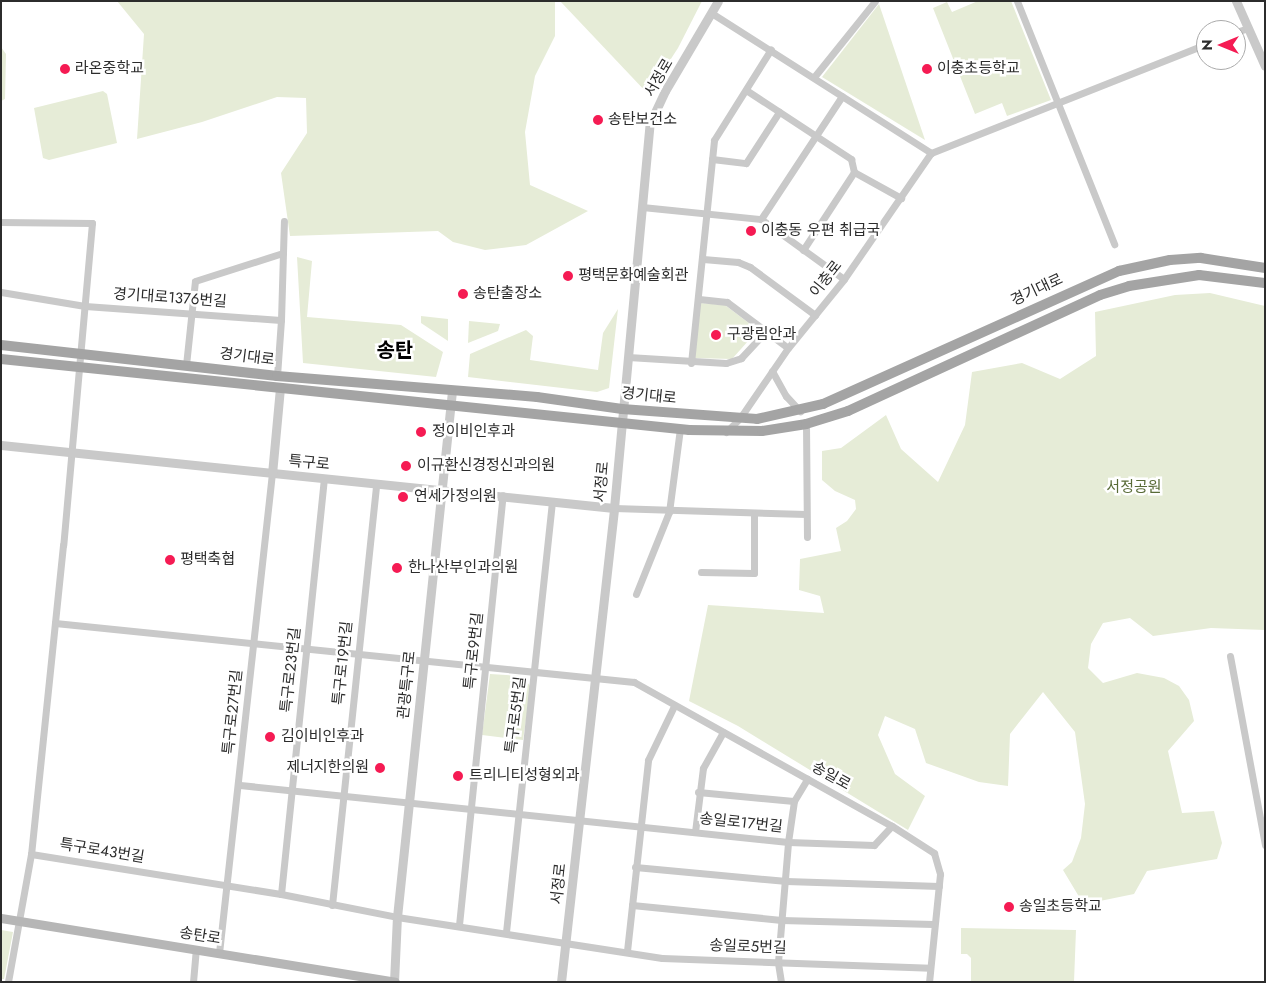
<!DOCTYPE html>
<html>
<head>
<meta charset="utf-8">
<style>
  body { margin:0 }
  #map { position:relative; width:1266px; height:983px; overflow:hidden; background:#fff; font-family:Jost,"Noto Sans KR",sans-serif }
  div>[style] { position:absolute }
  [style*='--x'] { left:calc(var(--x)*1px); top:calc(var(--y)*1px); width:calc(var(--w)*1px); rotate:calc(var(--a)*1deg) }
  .green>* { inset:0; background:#e6ecd7 }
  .minor>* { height:7px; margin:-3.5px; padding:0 3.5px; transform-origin:3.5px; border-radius:3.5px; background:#c9c9c9 }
  .tertiary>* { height:9px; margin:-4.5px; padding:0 4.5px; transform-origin:4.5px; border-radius:4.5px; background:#c9c9c9 }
  .secondary>* { height:9px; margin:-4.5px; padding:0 4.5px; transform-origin:4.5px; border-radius:4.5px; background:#b6b6b6 }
  .primary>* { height:10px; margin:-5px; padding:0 5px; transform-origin:5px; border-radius:5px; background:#a4a4a4 }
  .dots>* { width:14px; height:14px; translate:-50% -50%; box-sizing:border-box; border:2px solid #fff; border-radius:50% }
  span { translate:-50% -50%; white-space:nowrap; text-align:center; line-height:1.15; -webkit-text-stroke:5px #fff; paint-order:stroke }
  .poi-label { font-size:15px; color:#2c2c2c }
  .left { translate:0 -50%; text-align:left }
  .right { translate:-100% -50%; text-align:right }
  .street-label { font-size:15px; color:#2c2c2c }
  .park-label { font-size:15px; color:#586b36 }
  .district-label { font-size:20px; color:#000; font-weight:700 }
  .frame { position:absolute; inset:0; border:2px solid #2c2c2c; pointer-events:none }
  .north { position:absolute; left:1196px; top:20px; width:50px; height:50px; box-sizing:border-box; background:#fff; border:1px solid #ababab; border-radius:50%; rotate:270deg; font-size:14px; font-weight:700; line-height:20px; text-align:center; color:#2c2c2c }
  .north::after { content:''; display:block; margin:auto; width:18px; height:22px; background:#f51b53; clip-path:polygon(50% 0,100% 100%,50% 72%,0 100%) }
</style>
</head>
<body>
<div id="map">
  <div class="green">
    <div style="clip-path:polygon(117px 1px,555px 1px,555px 36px,535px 76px,525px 132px,530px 185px,588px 211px,526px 245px,485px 250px,453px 242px,438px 231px,290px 236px,281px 173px,307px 133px,306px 98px,277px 97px,202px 122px,137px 139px,144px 34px)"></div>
    <div style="clip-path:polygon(560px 1px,702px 1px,678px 48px,648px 94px)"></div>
    <div style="clip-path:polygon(978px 1px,1011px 1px,1051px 100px,1007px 116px,1002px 103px,975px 114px,933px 8px,947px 2px,952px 12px)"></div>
    <div style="clip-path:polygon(879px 4px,925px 140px,822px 77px)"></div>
    <div style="clip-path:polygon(1px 47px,6px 54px,5px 99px,1px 101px)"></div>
    <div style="clip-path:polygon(103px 91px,107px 94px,117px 143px,49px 160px,43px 158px,34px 108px)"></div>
    <div style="clip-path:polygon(297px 257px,312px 261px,307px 317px,401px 325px,443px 352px,436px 377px,303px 363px)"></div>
    <div style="clip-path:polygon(1210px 293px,1265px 306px,1265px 630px,1211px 628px,1153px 636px,1130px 618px,1103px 623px,1091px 644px,1088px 668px,1103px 683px,1137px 673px,1164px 678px,1179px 686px,1189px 700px,1194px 721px,1168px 751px,1182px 813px,1214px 811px,1222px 843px,1217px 859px,1147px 871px,1134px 894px,1095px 902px,1081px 900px,1063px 870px,1072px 862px,1081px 838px,1085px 804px,1075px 732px,1043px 692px,1010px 734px,1008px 786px,979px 782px,926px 763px,915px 729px,885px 716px,878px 735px,895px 774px,925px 796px,908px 830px,738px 726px,689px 701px,708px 605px,824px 613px,820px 596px,799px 590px,800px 559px,841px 551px,836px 528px,847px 521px,856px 509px,855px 500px,835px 491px,822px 480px,822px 451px,841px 448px,886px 415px,901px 449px,938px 482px,965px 425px,972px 372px,1022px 363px,1060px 379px,1096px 356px,1095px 312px,1175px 295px)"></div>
    <div style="clip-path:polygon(700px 303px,725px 305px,758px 330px,732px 359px,694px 358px)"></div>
    <div style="clip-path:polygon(618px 309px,609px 388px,597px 392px,468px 377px,470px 354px,526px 330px,533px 336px,530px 360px,598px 370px,603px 333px)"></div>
    <div style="clip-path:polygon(421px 316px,448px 319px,448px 341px,421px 323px)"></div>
    <div style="clip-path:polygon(469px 321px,500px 324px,498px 331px,468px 343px)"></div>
    <div style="clip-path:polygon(490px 674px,522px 676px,531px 687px,523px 740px,482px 735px)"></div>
    <div style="clip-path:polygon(961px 928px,1076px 930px,1074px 982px,971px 982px,971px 958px,967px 954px,961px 954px)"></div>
    <div style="clip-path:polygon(1px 930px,13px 932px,4px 979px,1px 979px)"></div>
  </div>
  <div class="minor">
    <div style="--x:1017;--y:1;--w:262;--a:68.2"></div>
    <div style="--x:713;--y:14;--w:259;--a:32.5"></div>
    <div style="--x:1236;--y:32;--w:13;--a:-18"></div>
    <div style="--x:814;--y:77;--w:97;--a:-51.2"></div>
    <div style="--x:746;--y:90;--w:126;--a:33.3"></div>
    <div style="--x:851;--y:159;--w:13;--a:77"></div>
    <div style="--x:854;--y:172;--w:54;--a:29"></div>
    <div style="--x:712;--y:159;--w:34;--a:7"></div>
    <div style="--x:746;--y:163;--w:61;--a:-57.1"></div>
    <div style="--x:642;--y:207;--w:120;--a:5.8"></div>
    <div style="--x:761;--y:219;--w:102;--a:35.9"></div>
    <div style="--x:761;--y:219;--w:147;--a:-56.6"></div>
    <div style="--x:1;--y:222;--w:91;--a:0.6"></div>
    <div style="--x:92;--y:223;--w:323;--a:95.1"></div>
    <div style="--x:63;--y:545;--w:311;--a:95.9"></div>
    <div style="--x:31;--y:854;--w:130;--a:100.2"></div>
    <div style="--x:803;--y:250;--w:93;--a:-56.8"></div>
    <div style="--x:703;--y:259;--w:35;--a:5"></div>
    <div style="--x:738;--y:262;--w:13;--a:23"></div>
    <div style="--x:750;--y:267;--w:81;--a:36.4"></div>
    <div style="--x:1;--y:292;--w:85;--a:9.5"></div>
    <div style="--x:85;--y:306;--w:196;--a:4.1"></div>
    <div style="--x:281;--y:320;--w:56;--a:94.1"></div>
    <div style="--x:699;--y:299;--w:28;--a:6"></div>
    <div style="--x:727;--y:302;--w:76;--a:37"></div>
    <div style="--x:281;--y:320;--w:99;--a:-88.3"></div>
    <div style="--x:628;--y:357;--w:98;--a:3.5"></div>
    <div style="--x:726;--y:363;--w:16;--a:-18"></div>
    <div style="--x:741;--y:358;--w:37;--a:-47"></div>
    <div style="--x:691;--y:363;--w:224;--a:-84.1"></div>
    <div style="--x:714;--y:140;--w:107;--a:-57.9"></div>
    <div style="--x:186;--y:365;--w:84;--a:-83.9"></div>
    <div style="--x:195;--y:281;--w:92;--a:-17.7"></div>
    <div style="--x:772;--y:371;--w:29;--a:61"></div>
    <div style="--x:786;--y:396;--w:21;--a:47"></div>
    <div style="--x:806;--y:424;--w:113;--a:89.5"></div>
    <div style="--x:726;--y:432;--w:20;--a:-45"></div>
    <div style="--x:740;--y:418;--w:85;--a:-55.6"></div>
    <div style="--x:788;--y:348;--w:89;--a:-50.9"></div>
    <div style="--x:844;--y:279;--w:153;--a:-55.4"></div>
    <div style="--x:931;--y:153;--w:296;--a:-21.6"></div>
    <div style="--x:614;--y:508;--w:192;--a:1.8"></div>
    <div style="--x:701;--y:572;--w:53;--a:1.1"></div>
    <div style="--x:754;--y:573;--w:59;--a:-90"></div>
    <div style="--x:636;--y:594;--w:88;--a:-68.1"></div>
    <div style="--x:669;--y:512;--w:84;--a:-82.5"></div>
    <div style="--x:55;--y:623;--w:582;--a:5.82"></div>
    <div style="--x:634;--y:682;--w:295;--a:29.2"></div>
    <div style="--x:892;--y:826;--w:50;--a:32.7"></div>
    <div style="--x:934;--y:853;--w:22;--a:74"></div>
    <div style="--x:940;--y:874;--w:109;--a:95.8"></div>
    <div style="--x:1230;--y:656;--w:192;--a:79.5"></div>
    <div style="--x:240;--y:785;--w:551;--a:5.94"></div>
    <div style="--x:788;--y:842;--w:86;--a:2"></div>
    <div style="--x:874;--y:845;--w:26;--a:-47"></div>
    <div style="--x:698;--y:792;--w:96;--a:5.4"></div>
    <div style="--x:695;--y:832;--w:64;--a:-82.9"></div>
    <div style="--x:703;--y:768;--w:41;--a:-60.9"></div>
    <div style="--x:31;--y:854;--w:253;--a:9.1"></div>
    <div style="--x:281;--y:894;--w:118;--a:11.2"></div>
    <div style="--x:397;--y:917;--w:268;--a:8.8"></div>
    <div style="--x:662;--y:958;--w:268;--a:2.1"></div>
    <div style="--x:635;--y:867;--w:152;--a:5.3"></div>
    <div style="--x:786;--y:881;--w:153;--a:1.9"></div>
    <div style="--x:281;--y:894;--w:418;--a:-84.1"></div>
    <div style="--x:332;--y:905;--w:423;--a:-84"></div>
    <div style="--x:632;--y:905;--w:150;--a:5.7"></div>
    <div style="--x:781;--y:920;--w:152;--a:1.5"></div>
    <div style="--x:459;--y:925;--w:432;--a:-84.2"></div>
    <div style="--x:506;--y:932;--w:433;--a:-83.9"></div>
    <div style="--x:627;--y:951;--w:192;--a:-83.7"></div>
    <div style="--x:648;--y:760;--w:60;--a:-64.3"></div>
    <div style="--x:219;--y:953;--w:482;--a:-83.7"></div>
    <div style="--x:193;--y:982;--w:33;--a:-85"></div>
    <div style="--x:781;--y:982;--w:20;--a:-99"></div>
    <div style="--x:778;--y:962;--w:120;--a:-85.2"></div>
    <div style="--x:788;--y:842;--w:41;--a:-81.7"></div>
    <div style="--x:794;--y:801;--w:26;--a:-59"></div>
  </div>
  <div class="tertiary">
    <div style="--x:1236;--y:1;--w:71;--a:66"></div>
    <div style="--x:1;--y:445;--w:616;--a:5.87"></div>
    <div style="--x:272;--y:474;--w:86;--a:-84.7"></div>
    <div style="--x:394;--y:982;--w:65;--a:-87.4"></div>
    <div style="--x:397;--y:917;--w:529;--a:-84.03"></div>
    <div style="--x:561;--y:982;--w:477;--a:-83.6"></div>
    <div style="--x:614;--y:508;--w:387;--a:-84.7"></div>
    <div style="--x:650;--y:123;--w:35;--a:-65"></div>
    <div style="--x:665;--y:91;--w:104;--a:-59.5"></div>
  </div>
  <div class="secondary">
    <div style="--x:1;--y:918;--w:399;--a:9.2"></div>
  </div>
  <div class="primary">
    <div style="--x:1;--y:345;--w:278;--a:6.4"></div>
    <div style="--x:277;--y:376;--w:261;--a:4.6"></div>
    <div style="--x:537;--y:397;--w:86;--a:8"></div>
    <div style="--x:622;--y:409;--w:135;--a:4.2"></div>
    <div style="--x:757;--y:419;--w:68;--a:-12.8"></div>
    <div style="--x:823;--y:404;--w:325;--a:-24.2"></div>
    <div style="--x:1119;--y:271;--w:52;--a:-12.2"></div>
    <div style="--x:1170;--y:260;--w:31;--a:-4"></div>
    <div style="--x:1201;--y:258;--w:65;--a:8.9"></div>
    <div style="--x:1;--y:359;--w:692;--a:5.89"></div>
    <div style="--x:689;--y:430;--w:73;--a:0.8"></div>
    <div style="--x:762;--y:431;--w:45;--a:-9"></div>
    <div style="--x:806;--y:424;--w:44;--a:-17.2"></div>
    <div style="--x:848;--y:411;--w:277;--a:-24.7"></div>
    <div style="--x:1100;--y:295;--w:30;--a:-17"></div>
    <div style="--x:1129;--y:286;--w:71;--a:-8.9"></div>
    <div style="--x:1199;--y:275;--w:66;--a:6.9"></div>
  </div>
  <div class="dots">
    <div style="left:65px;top:69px;background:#f51b53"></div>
    <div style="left:927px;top:69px;background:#f51b53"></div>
    <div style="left:598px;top:120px;background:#f51b53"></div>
    <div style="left:751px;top:231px;background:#f51b53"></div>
    <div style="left:568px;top:276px;background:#f51b53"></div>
    <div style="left:463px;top:294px;background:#f51b53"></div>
    <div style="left:716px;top:335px;background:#f51b53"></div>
    <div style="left:421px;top:432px;background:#f51b53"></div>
    <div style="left:406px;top:466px;background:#f51b53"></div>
    <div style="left:403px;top:497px;background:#f51b53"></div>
    <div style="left:170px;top:560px;background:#f51b53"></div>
    <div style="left:397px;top:568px;background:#f51b53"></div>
    <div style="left:270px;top:737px;background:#f51b53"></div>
    <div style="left:380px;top:768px;background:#f51b53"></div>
    <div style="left:458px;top:776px;background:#f51b53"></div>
    <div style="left:1009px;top:907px;background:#f51b53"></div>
  </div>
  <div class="poi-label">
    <span class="left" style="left:75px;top:69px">라온중학교</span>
    <span class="left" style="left:937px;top:69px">이충초등학교</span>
    <span class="left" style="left:608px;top:120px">송탄보건소</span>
    <span class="left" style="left:761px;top:231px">이충동 우편 취급국</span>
    <span class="left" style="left:578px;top:276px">평택문화예술회관</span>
    <span class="left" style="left:473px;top:294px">송탄출장소</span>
    <span class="left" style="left:727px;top:335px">구광림안과</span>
    <span class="left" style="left:432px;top:432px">정이비인후과</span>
    <span class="left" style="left:417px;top:466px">이규환신경정신과의원</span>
    <span class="left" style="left:414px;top:497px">연세가정의원</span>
    <span class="left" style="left:180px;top:560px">평택축협</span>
    <span class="left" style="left:408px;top:568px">한나산부인과의원</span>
    <span class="left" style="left:281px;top:737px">김이비인후과</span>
    <span class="right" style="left:369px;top:768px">제너지한의원</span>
    <span class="left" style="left:469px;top:776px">트리니티성형외과</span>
    <span class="left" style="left:1019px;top:907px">송일초등학교</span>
  </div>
  <div class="street-label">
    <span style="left:659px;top:78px;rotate:-60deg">서정로</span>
    <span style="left:826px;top:279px;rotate:-52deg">이충로</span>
    <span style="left:1037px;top:290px;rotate:-25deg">경기대로</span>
    <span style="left:170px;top:298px;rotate:4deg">경기대로1376번길</span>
    <span style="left:247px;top:357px;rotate:7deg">경기대로</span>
    <span style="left:649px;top:396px;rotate:6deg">경기대로</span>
    <span style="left:309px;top:463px;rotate:5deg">특구로</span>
    <span style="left:602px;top:482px;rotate:-85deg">서정로</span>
    <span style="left:474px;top:651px;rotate:-84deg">특구로9번길</span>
    <span style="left:343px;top:663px;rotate:-84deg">특구로19번길</span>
    <span style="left:291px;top:670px;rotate:-84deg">특구로23번길</span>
    <span style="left:407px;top:685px;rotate:-84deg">관광특구로</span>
    <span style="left:233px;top:712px;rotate:-84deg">특구로27번길</span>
    <span style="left:516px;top:715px;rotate:-83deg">특구로5번길</span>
    <span style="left:831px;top:776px;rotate:29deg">송일로</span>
    <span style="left:741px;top:823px;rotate:6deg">송일로17번길</span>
    <span style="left:102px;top:851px;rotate:9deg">특구로43번길</span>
    <span style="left:559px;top:884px;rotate:-84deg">서정로</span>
    <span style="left:200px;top:936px;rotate:9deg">송탄로</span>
    <span style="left:748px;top:947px;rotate:2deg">송일로5번길</span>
  </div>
  <div class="park-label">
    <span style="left:1134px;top:488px">서정공원</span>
  </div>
  <div class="district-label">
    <span style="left:395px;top:350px">송탄</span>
  </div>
  <div class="frame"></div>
  <div class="north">N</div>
</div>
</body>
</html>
